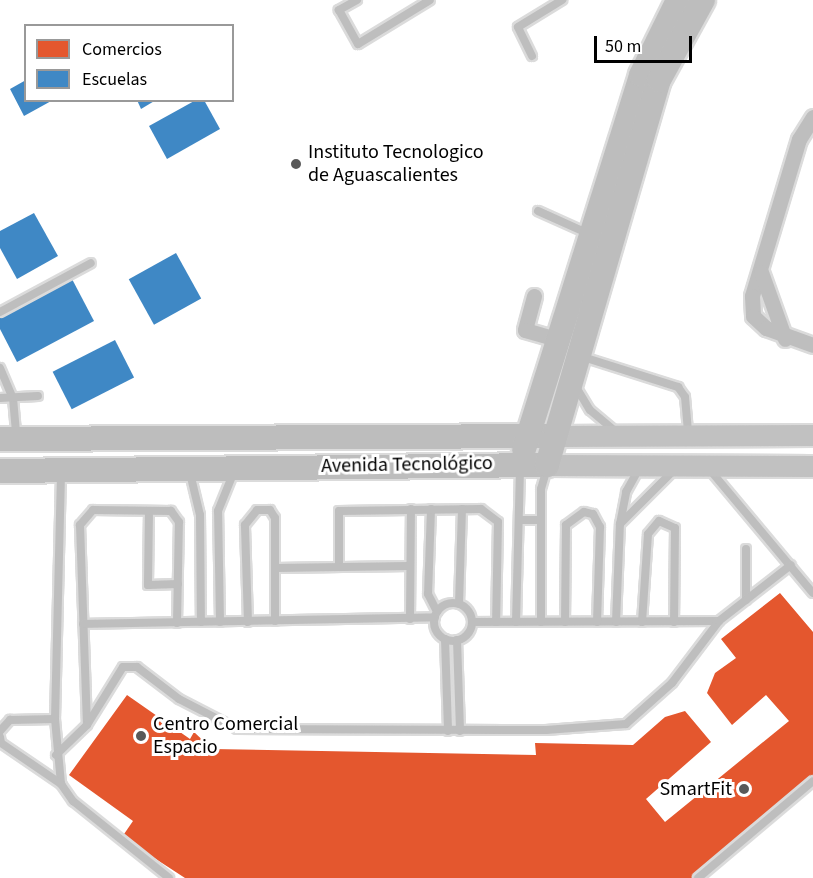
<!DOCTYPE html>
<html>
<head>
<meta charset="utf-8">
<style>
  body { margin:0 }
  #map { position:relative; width:813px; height:878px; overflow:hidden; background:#fff; font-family:"Source Sans 3",sans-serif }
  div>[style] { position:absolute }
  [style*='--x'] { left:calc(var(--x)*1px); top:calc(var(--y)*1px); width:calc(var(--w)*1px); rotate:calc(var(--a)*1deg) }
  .shops>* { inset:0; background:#e4572e }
  .schools>* { inset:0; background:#3f88c5; transform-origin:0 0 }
  .roads { filter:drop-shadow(2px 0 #dbdbdb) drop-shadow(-2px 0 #dbdbdb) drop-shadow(0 2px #dbdbdb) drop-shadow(0 -2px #dbdbdb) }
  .lane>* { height:8px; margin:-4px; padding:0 4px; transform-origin:4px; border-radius:4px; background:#bebebe }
  .lane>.ring { margin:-4px; padding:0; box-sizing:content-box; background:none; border:8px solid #bebebe; border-radius:50% }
  .street>* { height:15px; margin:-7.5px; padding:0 7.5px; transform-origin:7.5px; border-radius:7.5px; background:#bebebe }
  .secondary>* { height:21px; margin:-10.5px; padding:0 10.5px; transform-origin:10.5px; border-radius:10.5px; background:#c1c1c1 }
  .primary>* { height:24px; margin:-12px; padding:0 12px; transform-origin:12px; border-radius:12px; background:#bdbdbd }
  .dots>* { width:16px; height:16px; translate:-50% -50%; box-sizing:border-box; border:3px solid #fff; border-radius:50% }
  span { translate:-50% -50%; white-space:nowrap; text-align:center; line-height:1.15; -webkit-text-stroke:6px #fff; paint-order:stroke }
  .poi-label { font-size:20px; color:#000 }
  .left { translate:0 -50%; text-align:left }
  .right { translate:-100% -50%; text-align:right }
  .street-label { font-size:20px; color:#000 }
  .legend { position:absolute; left:24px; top:24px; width:210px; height:78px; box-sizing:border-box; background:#fff; border:2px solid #999; margin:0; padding:8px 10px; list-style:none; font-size:18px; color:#000 }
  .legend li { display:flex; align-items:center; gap:12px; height:30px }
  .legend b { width:30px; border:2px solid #999 }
  .scale { position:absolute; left:594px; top:36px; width:98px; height:27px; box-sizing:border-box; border:3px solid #000; border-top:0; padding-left:8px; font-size:18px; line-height:21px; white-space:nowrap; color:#000; -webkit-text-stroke:4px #fff; paint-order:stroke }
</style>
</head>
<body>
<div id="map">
  <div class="shops">
    <div style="clip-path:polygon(780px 593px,813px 632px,813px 776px,692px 878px,185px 878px,122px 837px,133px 821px,69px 775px,127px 695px,190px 739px,194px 732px,212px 749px,536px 755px,535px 743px,633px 745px,665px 717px,685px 711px,711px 742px,646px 799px,665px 822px,789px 721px,766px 695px,732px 725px,707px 693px,715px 673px,736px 658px,721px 639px)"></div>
  </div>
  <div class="schools">
    <div style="clip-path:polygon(26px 80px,26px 100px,53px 100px,24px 116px,10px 89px)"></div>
    <div style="clip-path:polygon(137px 100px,156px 100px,141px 109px)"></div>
    <div style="clip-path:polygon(196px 100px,204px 100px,220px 129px,167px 159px,149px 126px)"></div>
    <div style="clip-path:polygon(34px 213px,58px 256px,17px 279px,0 248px,0 231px)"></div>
    <div style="left:176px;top:253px;width:52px;height:54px;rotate:61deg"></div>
    <div style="clip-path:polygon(72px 279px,94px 321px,17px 362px,0 329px,0 317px)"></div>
    <div style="left:115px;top:340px;width:42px;height:70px;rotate:63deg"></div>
  </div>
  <div class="roads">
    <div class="lane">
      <div style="--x:357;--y:0;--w:21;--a:151"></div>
      <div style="--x:339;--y:10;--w:39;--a:61"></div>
      <div style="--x:358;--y:44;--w:84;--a:-31.4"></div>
      <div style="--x:532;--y:56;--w:32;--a:-116"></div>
      <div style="--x:518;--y:27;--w:52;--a:-31.5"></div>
      <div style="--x:538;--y:211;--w:54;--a:24.2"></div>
      <div style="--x:0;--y:312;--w:103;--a:-28.3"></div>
      <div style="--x:583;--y:357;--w:100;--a:17.5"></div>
      <div style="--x:678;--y:387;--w:12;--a:55"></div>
      <div style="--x:685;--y:397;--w:38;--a:85"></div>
      <div style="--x:0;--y:368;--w:33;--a:67"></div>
      <div style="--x:13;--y:398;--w:37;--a:85"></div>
      <div style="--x:576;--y:387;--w:27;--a:59"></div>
      <div style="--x:590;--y:410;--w:33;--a:40"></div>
      <div style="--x:0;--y:398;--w:38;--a:-3"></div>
      <div style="--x:710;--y:470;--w:160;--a:50.1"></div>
      <div style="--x:190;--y:473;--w:43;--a:76.6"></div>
      <div style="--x:200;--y:515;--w:107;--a:89.5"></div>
      <div style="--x:61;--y:474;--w:245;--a:91.4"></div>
      <div style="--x:55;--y:719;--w:65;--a:84.7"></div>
      <div style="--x:61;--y:784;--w:21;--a:55"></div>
      <div style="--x:73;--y:801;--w:123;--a:38.7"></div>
      <div style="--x:431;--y:509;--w:85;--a:92"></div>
      <div style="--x:428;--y:594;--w:20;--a:63"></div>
      <div style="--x:149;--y:511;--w:74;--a:90.8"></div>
      <div style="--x:148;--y:585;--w:30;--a:-2"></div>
      <div style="--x:519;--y:520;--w:22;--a:0"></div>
      <div style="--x:620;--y:524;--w:33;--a:-79"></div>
      <div style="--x:626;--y:492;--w:26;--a:-61"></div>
      <div style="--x:339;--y:567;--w:56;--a:-90"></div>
      <div style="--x:339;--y:511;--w:142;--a:-0.8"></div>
      <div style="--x:481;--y:509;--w:21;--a:37"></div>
      <div style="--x:498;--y:522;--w:100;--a:91.1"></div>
      <div style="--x:275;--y:568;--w:135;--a:-0.8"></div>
      <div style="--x:746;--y:600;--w:51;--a:-90"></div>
      <div class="ring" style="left:434px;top:603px;width:30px;height:30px"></div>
      <div style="--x:459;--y:604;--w:95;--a:-88.2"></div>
      <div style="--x:410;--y:619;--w:110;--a:-89.5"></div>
      <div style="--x:220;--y:622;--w:111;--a:-91"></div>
      <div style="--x:218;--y:511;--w:40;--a:-68"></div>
      <div style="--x:248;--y:622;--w:97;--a:-91.8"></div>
      <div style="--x:245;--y:525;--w:19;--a:-51"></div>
      <div style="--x:257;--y:510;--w:13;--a:0"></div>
      <div style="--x:270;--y:510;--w:9;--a:58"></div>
      <div style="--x:275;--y:518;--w:103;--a:90"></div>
      <div style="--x:472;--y:622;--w:247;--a:-0.2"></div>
      <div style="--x:516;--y:622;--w:154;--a:-88.5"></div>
      <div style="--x:541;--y:622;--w:133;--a:-90"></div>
      <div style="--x:541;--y:489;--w:22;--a:-74"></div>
      <div style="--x:565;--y:622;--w:97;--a:-89.4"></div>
      <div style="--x:566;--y:525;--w:22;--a:-36"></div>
      <div style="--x:584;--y:512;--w:9;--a:13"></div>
      <div style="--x:593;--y:514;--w:15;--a:62"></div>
      <div style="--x:600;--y:527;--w:95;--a:91.8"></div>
      <div style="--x:616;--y:622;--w:98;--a:-87.7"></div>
      <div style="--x:620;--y:524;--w:78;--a:-45"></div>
      <div style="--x:642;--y:622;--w:88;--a:-86.1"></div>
      <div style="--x:648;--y:534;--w:17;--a:-50"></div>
      <div style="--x:659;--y:521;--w:17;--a:24"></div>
      <div style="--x:675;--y:528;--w:94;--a:90.6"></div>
      <div style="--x:177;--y:623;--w:101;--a:-88.9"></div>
      <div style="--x:179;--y:522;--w:14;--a:-126"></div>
      <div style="--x:171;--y:511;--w:78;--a:-179.3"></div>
      <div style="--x:93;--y:510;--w:20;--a:131"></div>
      <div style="--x:80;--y:525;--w:200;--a:88"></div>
      <div style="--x:87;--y:725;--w:68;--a:-58.2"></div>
      <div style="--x:123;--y:667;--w:14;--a:0"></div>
      <div style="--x:137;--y:667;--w:53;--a:37.3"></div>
      <div style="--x:179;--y:699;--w:65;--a:27.3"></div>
      <div style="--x:237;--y:729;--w:309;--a:0.2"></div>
      <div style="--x:546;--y:730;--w:80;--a:-4.3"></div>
      <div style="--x:626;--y:724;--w:62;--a:-41.7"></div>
      <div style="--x:672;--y:683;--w:78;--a:-52.8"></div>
      <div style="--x:719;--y:621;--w:91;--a:-37.9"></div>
      <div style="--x:83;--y:624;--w:352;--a:-1.1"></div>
      <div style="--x:445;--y:639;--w:92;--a:88.1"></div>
      <div style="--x:457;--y:640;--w:91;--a:88.1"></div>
      <div style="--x:0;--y:731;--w:15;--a:-48"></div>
      <div style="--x:10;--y:720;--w:45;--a:-1.3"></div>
      <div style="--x:0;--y:737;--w:6;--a:81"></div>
      <div style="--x:1;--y:743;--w:73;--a:34.3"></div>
      <div style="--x:56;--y:755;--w:43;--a:-44.1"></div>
      <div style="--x:698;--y:878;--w:150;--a:-40.1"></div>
    </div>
    <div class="street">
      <div style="--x:813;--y:117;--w:26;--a:122"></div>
      <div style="--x:799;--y:139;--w:164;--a:106.7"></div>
      <div style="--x:752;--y:296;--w:20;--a:87"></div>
      <div style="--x:753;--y:316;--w:18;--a:43"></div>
      <div style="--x:766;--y:328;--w:50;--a:19.9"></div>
      <div style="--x:761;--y:272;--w:71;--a:70.3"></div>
      <div style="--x:534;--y:296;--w:35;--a:105"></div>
      <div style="--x:525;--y:330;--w:33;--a:16"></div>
    </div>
    <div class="secondary">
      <div style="--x:555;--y:436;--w:258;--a:-0.2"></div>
      <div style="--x:547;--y:465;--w:266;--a:0.2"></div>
    </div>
    <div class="primary">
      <div style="--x:0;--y:439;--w:555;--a:-0.31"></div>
      <div style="--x:524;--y:449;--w:392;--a:-72.6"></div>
      <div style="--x:641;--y:75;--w:84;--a:-63.7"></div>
      <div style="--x:0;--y:471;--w:547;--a:-0.63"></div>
      <div style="--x:547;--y:465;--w:401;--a:-73.8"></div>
      <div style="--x:659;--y:80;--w:91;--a:-61.2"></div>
    </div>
  </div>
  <div class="dots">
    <div style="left:296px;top:164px;background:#595959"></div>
    <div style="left:141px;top:736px;background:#595959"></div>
    <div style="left:744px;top:789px;background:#595959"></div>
  </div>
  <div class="poi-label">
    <span class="left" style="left:308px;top:164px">Instituto Tecnologico<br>de Aguascalientes</span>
    <span class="left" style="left:153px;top:736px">Centro Comercial<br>Espacio</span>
    <span class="right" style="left:732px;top:789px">SmartFit</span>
  </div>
  <div class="street-label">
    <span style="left:407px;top:465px;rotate:-1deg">Avenida Tecnológico</span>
  </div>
  <ul class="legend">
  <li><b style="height:16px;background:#e4572e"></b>Comercios</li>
  <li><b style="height:16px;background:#3f88c5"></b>Escuelas</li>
  </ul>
  <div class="scale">50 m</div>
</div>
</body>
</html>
